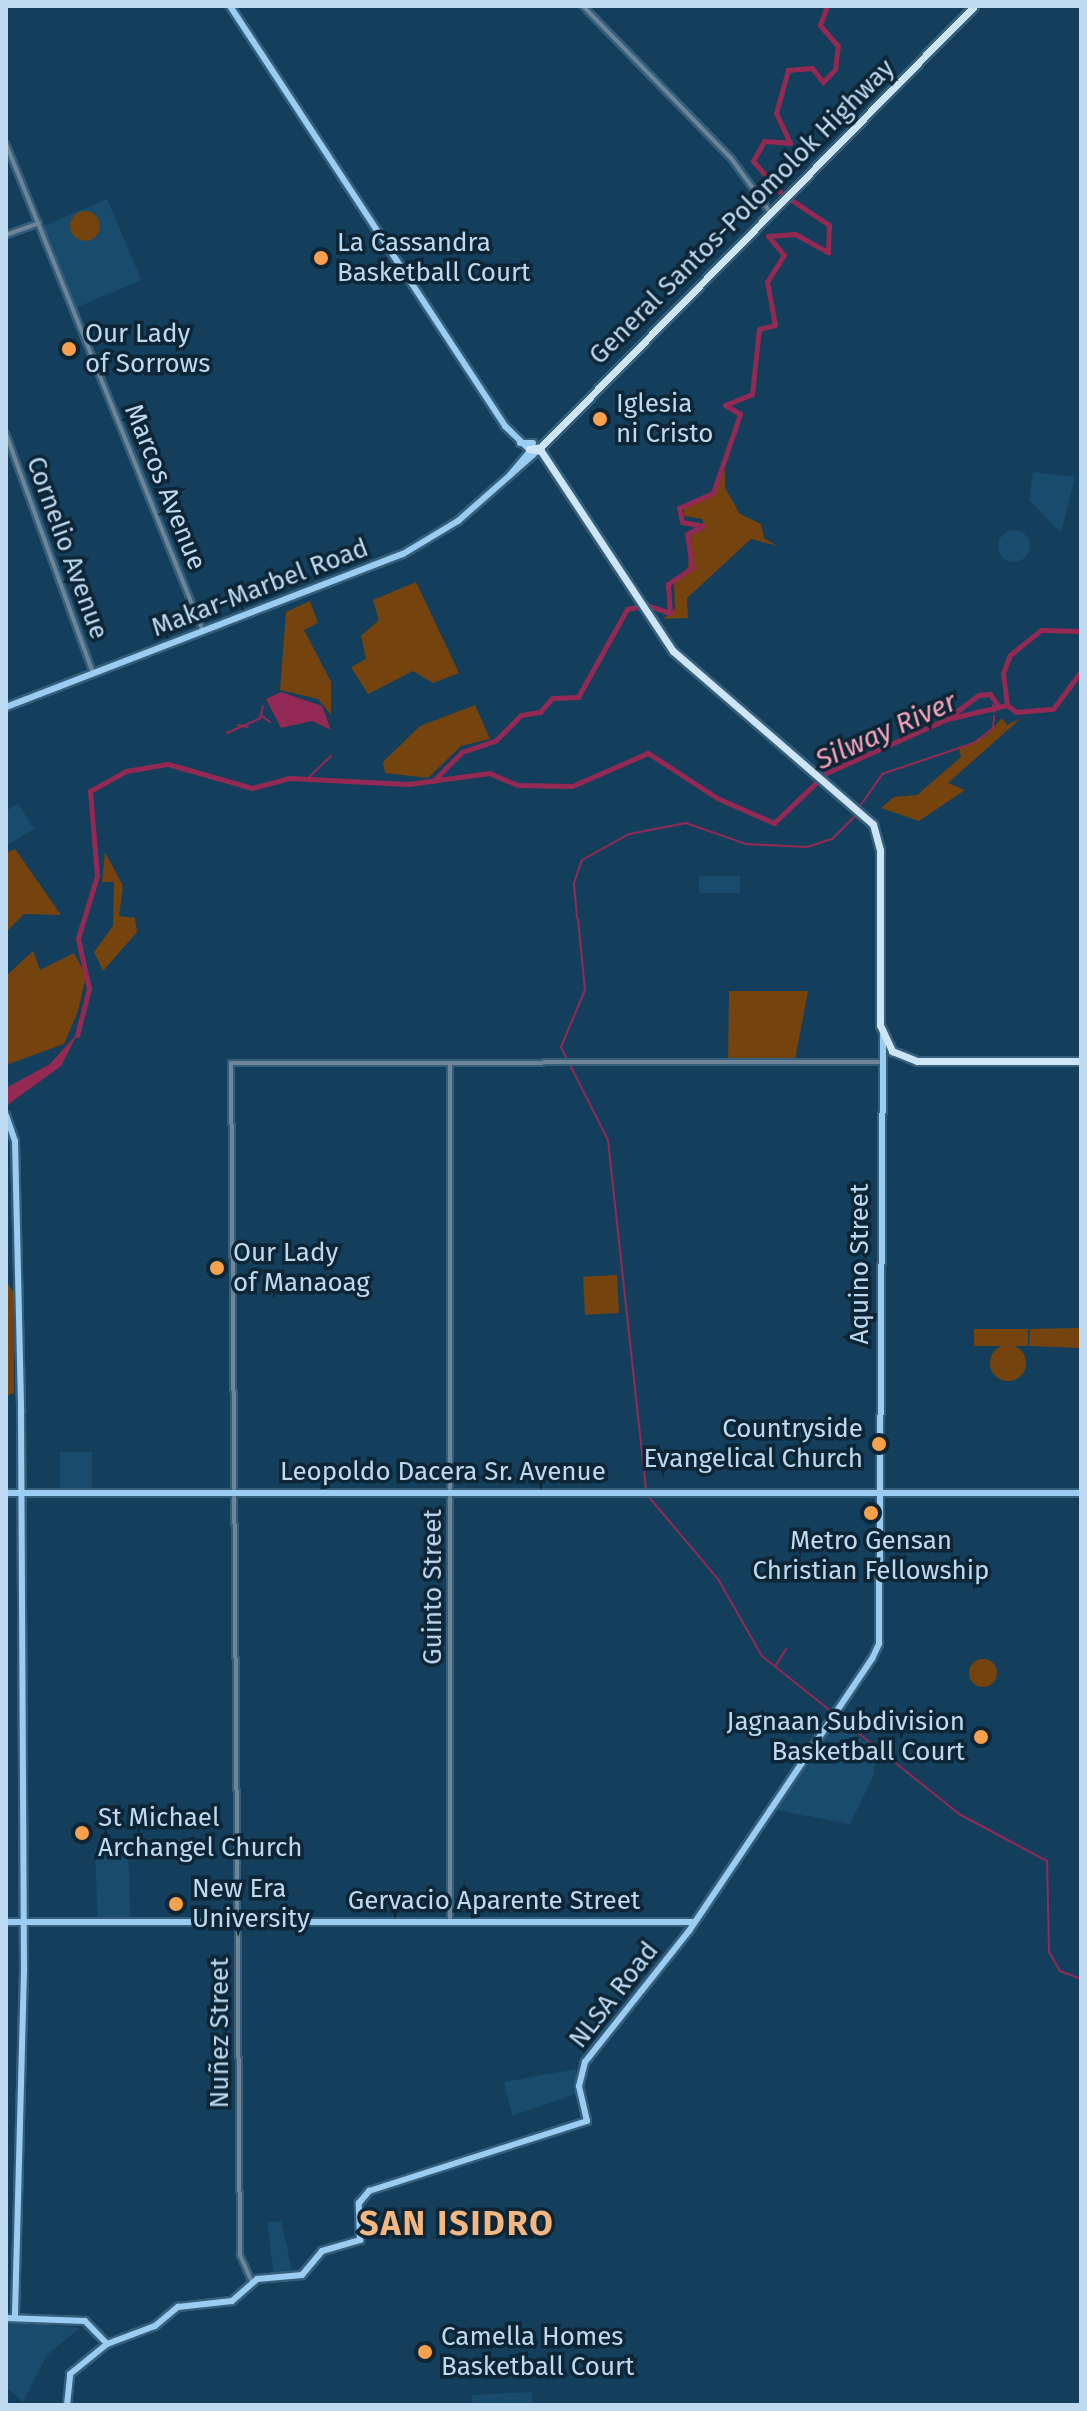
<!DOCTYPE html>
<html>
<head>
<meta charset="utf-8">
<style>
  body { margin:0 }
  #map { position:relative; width:1087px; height:2411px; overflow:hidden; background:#133f5c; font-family:"Fira Sans",sans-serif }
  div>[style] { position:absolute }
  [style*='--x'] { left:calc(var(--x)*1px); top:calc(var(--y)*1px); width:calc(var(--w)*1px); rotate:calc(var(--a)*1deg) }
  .built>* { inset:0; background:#184b6c; transform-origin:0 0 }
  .round { border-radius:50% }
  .green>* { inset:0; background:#75430e; transform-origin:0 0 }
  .water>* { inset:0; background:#942a53 }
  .stream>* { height:2px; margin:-1px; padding:0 1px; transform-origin:1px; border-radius:1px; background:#942a53 }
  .river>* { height:5px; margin:-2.5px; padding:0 2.5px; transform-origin:2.5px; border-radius:2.5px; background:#942a53 }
  .roads { filter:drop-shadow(2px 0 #355e7a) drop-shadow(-2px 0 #355e7a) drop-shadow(0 2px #355e7a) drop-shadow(0 -2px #355e7a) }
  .minor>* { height:4px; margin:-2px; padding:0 2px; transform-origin:2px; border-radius:2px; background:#6d8597 }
  .major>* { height:6px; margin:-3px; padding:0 3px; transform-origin:3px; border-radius:3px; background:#9bcdf2 }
  .highway>* { height:7px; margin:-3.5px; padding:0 3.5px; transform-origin:3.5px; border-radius:3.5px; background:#cee5f6 }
  .dots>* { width:22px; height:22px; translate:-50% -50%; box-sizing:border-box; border:4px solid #0d2535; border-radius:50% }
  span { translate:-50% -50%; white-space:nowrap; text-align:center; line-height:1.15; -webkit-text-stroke:7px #0d2535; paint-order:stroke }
  .street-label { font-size:26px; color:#bedaf0 }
  .poi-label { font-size:26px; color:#bedaf0 }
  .left { translate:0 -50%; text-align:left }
  .right { translate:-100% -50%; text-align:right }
  .water-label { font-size:28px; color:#f7a2ba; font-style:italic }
  .district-label { font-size:34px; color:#f5b782; font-weight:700; letter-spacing:2px }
  .frame { position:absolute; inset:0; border:8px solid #bedaf0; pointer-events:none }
</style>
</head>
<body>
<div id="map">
  <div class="built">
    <div style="left:107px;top:199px;width:88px;height:70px;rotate:67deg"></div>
    <div style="clip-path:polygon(1033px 472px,1075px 477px,1061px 533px,1029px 500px)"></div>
    <div class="round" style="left:998px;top:530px;width:32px;height:32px"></div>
    <div style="clip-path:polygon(18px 803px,34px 829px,6px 846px,6px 811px)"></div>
    <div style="left:740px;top:876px;width:17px;height:41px;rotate:90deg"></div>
    <div style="left:60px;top:1452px;width:32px;height:36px"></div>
    <div style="clip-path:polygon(834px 1719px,875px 1748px,874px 1775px,850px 1824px,772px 1809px)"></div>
    <div style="left:128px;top:1847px;width:74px;height:33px;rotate:88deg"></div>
    <div style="clip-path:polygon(576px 2069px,576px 2094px,512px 2116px,504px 2082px)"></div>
    <div style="clip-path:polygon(281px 2221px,293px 2274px,274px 2275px,267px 2222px)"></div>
    <div style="clip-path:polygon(6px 2321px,80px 2328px,47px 2355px,23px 2402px,6px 2387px)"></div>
    <div style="clip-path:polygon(532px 2392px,533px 2405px,473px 2405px,471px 2395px)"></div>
  </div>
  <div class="green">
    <div class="round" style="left:70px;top:211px;width:30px;height:30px"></div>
    <div style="clip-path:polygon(725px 469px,725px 488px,740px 514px,761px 524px,764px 538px,777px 546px,751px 539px,687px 598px,688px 618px,663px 619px,675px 609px,674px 585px,688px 567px,691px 535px,705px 529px,702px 519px,684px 516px,684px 507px,716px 491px)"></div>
    <div style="clip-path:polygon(416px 582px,459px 673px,433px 683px,413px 671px,368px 694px,351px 667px,366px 659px,361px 636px,379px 620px,373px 600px)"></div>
    <div style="clip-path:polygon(310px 601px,318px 623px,304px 630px,331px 682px,331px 715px,318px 699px,280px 690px,286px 612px)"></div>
    <div style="clip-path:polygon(475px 705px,490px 739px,461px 746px,428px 778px,385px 773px,383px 762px,420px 726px)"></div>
    <div style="clip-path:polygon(1002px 718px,1007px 725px,1021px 718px,948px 783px,965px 790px,919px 821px,881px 808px,894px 797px,917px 795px,961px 757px,959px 748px,986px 736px)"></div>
    <div style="clip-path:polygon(15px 849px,61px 915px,24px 914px,6px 932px,6px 853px)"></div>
    <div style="clip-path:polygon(105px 852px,123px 886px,119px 916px,135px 918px,137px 932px,103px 971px,94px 952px,113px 926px,114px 882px,102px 882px)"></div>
    <div style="clip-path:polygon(33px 951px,40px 970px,74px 953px,86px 976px,78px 1011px,64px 1044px,6px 1065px,6px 976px)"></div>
    <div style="clip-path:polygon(729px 991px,808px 991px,795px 1060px,728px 1060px)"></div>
    <div style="left:617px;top:1275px;width:38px;height:34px;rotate:87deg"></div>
    <div style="clip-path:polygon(7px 1282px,14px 1294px,14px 1393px,6px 1396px)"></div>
    <div style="clip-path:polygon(1081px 1328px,1081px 1348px,1029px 1346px,1030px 1329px)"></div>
    <div style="left:974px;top:1329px;width:54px;height:17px"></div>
    <div class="round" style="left:990px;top:1345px;width:36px;height:36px"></div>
    <div class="round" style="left:969px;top:1659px;width:28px;height:28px"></div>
  </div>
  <div class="water">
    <div style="clip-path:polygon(281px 692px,322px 706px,331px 730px,312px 721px,281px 728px,266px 699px)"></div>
    <div style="clip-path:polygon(78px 1033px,61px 1066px,6px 1106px,6px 1088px,50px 1064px)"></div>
  </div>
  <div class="stream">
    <div style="--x:123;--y:424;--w:210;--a:68.5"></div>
    <div style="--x:993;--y:705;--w:7;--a:82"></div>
    <div style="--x:262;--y:716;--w:10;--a:37"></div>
    <div style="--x:238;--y:725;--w:10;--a:11"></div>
    <div style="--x:227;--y:733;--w:36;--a:-24"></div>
    <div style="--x:260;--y:718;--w:12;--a:-76"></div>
    <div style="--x:305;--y:781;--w:36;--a:-44"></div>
    <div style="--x:860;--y:806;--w:39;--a:-55"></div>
    <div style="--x:882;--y:774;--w:97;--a:-18.6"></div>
    <div style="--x:974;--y:743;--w:24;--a:-38"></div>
    <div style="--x:993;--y:728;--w:12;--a:-85"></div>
    <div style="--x:577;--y:918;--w:35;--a:-95"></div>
    <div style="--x:574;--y:883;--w:24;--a:-71"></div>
    <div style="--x:582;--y:860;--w:54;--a:-29"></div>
    <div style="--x:629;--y:834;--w:58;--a:-10.9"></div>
    <div style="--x:686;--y:823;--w:64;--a:19.3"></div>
    <div style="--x:746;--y:844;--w:61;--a:2.8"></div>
    <div style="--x:807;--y:847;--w:26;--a:-18"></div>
    <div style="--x:832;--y:839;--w:34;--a:-45"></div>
    <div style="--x:578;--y:919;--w:71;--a:84.4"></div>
    <div style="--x:585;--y:990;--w:62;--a:112.8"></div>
    <div style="--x:561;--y:1047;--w:104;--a:63.2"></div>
    <div style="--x:608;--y:1140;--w:352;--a:83.8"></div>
    <div style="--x:648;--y:1496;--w:109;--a:49.9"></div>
    <div style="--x:718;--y:1579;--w:89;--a:60.3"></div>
    <div style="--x:762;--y:1656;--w:253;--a:38.7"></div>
    <div style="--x:959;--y:1814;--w:100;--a:28.1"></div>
    <div style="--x:1047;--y:1861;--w:91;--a:88.7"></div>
    <div style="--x:1049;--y:1952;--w:22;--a:60"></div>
    <div style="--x:1060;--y:1971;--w:22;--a:21"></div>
    <div style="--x:776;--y:1665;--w:19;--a:-58"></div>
  </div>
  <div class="river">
    <div style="--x:1007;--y:705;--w:11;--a:38"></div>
    <div style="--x:1016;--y:712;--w:37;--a:-5"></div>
    <div style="--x:1053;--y:709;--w:47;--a:-53.6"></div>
    <div style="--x:948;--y:718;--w:39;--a:-37"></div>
    <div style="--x:979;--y:695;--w:11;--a:-5"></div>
    <div style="--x:990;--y:694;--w:12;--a:55"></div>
    <div style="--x:433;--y:781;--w:41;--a:-45"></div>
    <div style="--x:462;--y:752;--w:36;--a:-19"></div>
    <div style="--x:496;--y:740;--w:35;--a:-45"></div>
    <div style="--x:521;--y:715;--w:19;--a:-9"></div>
    <div style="--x:540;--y:712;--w:18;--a:-49"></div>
    <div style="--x:552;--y:698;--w:26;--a:-2"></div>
    <div style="--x:578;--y:697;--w:101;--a:-60.9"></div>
    <div style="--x:627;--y:609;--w:20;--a:-11"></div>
    <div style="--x:647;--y:605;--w:24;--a:19"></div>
    <div style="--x:670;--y:613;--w:29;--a:-94"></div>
    <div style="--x:668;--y:584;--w:29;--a:-34"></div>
    <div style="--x:692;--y:568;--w:34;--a:-98"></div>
    <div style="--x:687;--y:534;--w:18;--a:-27"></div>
    <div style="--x:703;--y:526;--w:21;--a:-169"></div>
    <div style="--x:682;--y:522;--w:14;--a:-102"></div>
    <div style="--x:679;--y:508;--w:37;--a:-24"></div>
    <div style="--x:713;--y:493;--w:83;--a:-71.1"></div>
    <div style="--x:740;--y:414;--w:17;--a:-149"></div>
    <div style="--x:725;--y:405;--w:29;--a:-22"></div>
    <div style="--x:752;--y:394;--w:65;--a:-83.9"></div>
    <div style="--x:759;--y:329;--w:16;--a:-14"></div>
    <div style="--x:775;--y:325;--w:44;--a:-100.5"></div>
    <div style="--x:767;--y:282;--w:32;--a:-58"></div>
    <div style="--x:784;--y:255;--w:25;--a:-130"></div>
    <div style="--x:768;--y:236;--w:27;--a:-4"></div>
    <div style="--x:795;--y:234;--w:38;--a:29"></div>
    <div style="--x:828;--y:252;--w:27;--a:-88"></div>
    <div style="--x:829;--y:225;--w:58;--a:-146.3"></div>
    <div style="--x:781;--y:193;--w:43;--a:-131.2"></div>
    <div style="--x:753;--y:161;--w:23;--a:-61"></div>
    <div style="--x:764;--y:141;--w:26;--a:4"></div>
    <div style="--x:790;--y:143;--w:33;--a:-115"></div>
    <div style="--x:776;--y:113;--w:45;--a:-74.4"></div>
    <div style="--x:788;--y:70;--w:24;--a:-5"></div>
    <div style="--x:812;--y:68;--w:18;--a:52"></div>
    <div style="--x:823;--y:82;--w:18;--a:-47"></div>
    <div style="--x:835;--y:69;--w:23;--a:-83"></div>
    <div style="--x:838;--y:46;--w:28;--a:-131"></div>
    <div style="--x:820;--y:25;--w:20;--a:-70"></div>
    <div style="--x:77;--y:1035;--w:48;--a:-75.4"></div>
    <div style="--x:89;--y:989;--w:52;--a:-102.2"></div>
    <div style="--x:78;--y:938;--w:65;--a:-73"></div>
    <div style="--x:97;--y:876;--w:85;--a:-94.7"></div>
    <div style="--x:90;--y:791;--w:41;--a:-29.1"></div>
    <div style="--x:126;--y:771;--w:43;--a:-9.5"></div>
    <div style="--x:168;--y:764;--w:87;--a:15.9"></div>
    <div style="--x:252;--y:788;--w:38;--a:-15"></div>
    <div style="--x:289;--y:778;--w:119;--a:2.9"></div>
    <div style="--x:408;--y:784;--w:82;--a:-7.7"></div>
    <div style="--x:489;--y:773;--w:30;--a:23"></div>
    <div style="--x:517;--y:785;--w:55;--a:1"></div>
    <div style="--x:572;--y:786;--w:83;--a:-23.5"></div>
    <div style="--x:648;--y:753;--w:82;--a:33.1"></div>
    <div style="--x:717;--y:798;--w:62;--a:23.7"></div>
    <div style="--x:774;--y:823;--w:72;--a:-43.9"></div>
    <div style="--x:826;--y:773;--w:133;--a:-24.1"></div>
    <div style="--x:947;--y:719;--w:62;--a:-13.1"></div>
    <div style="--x:1007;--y:705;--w:32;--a:-97"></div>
    <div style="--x:1003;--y:673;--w:19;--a:-69"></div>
    <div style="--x:1010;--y:655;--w:40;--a:-39"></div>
    <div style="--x:1041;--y:630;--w:40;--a:1.4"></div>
  </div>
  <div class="roads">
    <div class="minor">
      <div style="--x:583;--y:6;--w:212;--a:45.8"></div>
      <div style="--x:731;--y:158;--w:67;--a:54.2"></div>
      <div style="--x:6;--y:144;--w:525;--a:67.98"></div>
      <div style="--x:6;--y:235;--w:35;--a:-20"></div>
      <div style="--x:6;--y:434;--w:254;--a:70"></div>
      <div style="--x:450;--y:1063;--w:858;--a:90"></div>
      <div style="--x:252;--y:2282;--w:30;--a:-114"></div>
      <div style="--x:240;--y:2255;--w:1192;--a:-90.43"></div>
      <div style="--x:231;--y:1063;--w:648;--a:-0.09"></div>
    </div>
    <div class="major">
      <div style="--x:230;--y:6;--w:502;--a:56.78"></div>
      <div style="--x:505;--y:426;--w:35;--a:44"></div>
      <div style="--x:520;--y:443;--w:13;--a:0"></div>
      <div style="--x:510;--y:475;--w:31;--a:-50"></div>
      <div style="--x:6;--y:707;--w:425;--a:-21.1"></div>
      <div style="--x:403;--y:554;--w:64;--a:-31"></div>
      <div style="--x:458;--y:521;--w:101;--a:-41.4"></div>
      <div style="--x:6;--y:1115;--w:28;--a:71"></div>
      <div style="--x:15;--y:1141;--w:272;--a:88.7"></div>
      <div style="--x:21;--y:1413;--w:557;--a:89.69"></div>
      <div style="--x:24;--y:1970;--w:348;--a:91.5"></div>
      <div style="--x:6;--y:1493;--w:1075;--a:0"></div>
      <div style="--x:6;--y:1922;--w:688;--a:0"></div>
      <div style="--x:6;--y:2318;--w:79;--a:2.2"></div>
      <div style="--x:85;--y:2321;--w:32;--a:46"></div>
      <div style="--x:67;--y:2405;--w:31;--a:-84"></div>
      <div style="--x:70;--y:2374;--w:48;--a:-39"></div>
      <div style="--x:107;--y:2344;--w:51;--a:-20.6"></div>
      <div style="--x:155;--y:2326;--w:30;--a:-40"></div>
      <div style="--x:178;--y:2307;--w:54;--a:-6.3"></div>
      <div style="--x:232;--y:2301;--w:33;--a:-41"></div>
      <div style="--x:257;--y:2279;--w:45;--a:-5.1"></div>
      <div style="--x:302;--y:2275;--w:31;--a:-50"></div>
      <div style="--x:322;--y:2251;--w:40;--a:-16"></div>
      <div style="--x:360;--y:2240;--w:37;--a:-92"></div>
      <div style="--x:359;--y:2203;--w:16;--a:-50"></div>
      <div style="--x:369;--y:2191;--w:229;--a:-17.8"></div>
      <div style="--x:587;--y:2121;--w:36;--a:-103"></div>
      <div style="--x:579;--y:2086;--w:25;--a:-76"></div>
      <div style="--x:585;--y:2062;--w:167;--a:-51.6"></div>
      <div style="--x:689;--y:1931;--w:328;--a:-56.1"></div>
      <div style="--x:872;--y:1659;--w:17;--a:-65"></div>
      <div style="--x:879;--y:1644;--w:609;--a:-89.62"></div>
    </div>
    <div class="highway">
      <div style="--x:541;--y:447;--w:618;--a:-45.52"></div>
      <div style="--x:541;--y:451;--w:240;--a:56.6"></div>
      <div style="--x:673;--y:651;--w:264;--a:40.9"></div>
      <div style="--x:873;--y:824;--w:27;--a:75"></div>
      <div style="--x:880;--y:850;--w:175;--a:90"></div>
      <div style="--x:880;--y:1025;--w:29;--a:65"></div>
      <div style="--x:892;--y:1051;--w:27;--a:22"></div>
      <div style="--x:917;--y:1061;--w:164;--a:0"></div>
      <div style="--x:541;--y:451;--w:12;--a:-171"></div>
      <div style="--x:529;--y:449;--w:12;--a:-9"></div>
    </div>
  </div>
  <div class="dots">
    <div style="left:321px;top:258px;background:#f9a04c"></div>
    <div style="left:69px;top:349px;background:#f9a04c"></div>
    <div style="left:600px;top:419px;background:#f9a04c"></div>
    <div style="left:217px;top:1268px;background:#f9a04c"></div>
    <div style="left:879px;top:1444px;background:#f9a04c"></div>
    <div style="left:871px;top:1513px;background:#f9a04c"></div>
    <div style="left:981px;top:1737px;background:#f9a04c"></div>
    <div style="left:82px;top:1833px;background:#f9a04c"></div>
    <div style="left:176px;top:1904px;background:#f9a04c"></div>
    <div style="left:425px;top:2352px;background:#f9a04c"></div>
  </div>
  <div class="street-label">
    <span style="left:742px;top:212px;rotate:-45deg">General Santos-Polomolok Highway</span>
    <span style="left:165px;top:487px;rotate:68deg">Marcos Avenue</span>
    <span style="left:67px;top:548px;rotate:70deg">Cornelio Avenue</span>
    <span style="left:260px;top:588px;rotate:-21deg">Makar-Marbel Road</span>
    <span style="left:860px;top:1264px;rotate:-90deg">Aquino Street</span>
    <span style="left:443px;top:1472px">Leopoldo Dacera Sr. Avenue</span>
    <span style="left:433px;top:1587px;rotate:-90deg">Guinto Street</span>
    <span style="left:494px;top:1901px">Gervacio Aparente Street</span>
    <span style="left:614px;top:1995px;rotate:-52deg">NLSA Road</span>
    <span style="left:220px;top:2033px;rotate:-90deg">Nuñez Street</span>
  </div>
  <div class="poi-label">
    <span class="left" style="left:337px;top:258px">La Cassandra<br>Basketball Court</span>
    <span class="left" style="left:85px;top:349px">Our Lady<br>of Sorrows</span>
    <span class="left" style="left:616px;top:419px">Iglesia<br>ni Cristo</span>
    <span class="left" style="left:233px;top:1268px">Our Lady<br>of Manaoag</span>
    <span class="right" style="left:863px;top:1444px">Countryside<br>Evangelical Church</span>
    <span style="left:871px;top:1556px">Metro Gensan<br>Christian Fellowship</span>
    <span class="right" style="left:965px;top:1737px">Jagnaan Subdivision<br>Basketball Court</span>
    <span class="left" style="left:98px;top:1833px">St Michael<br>Archangel Church</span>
    <span class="left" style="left:192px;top:1904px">New Era<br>University</span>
    <span class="left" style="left:441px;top:2352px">Camella Homes<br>Basketball Court</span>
  </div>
  <div class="water-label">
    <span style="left:886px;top:731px;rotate:-24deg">Silway River</span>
  </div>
  <div class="district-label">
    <span style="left:457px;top:2224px">SAN ISIDRO</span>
  </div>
  <div class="frame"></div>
</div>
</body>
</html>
